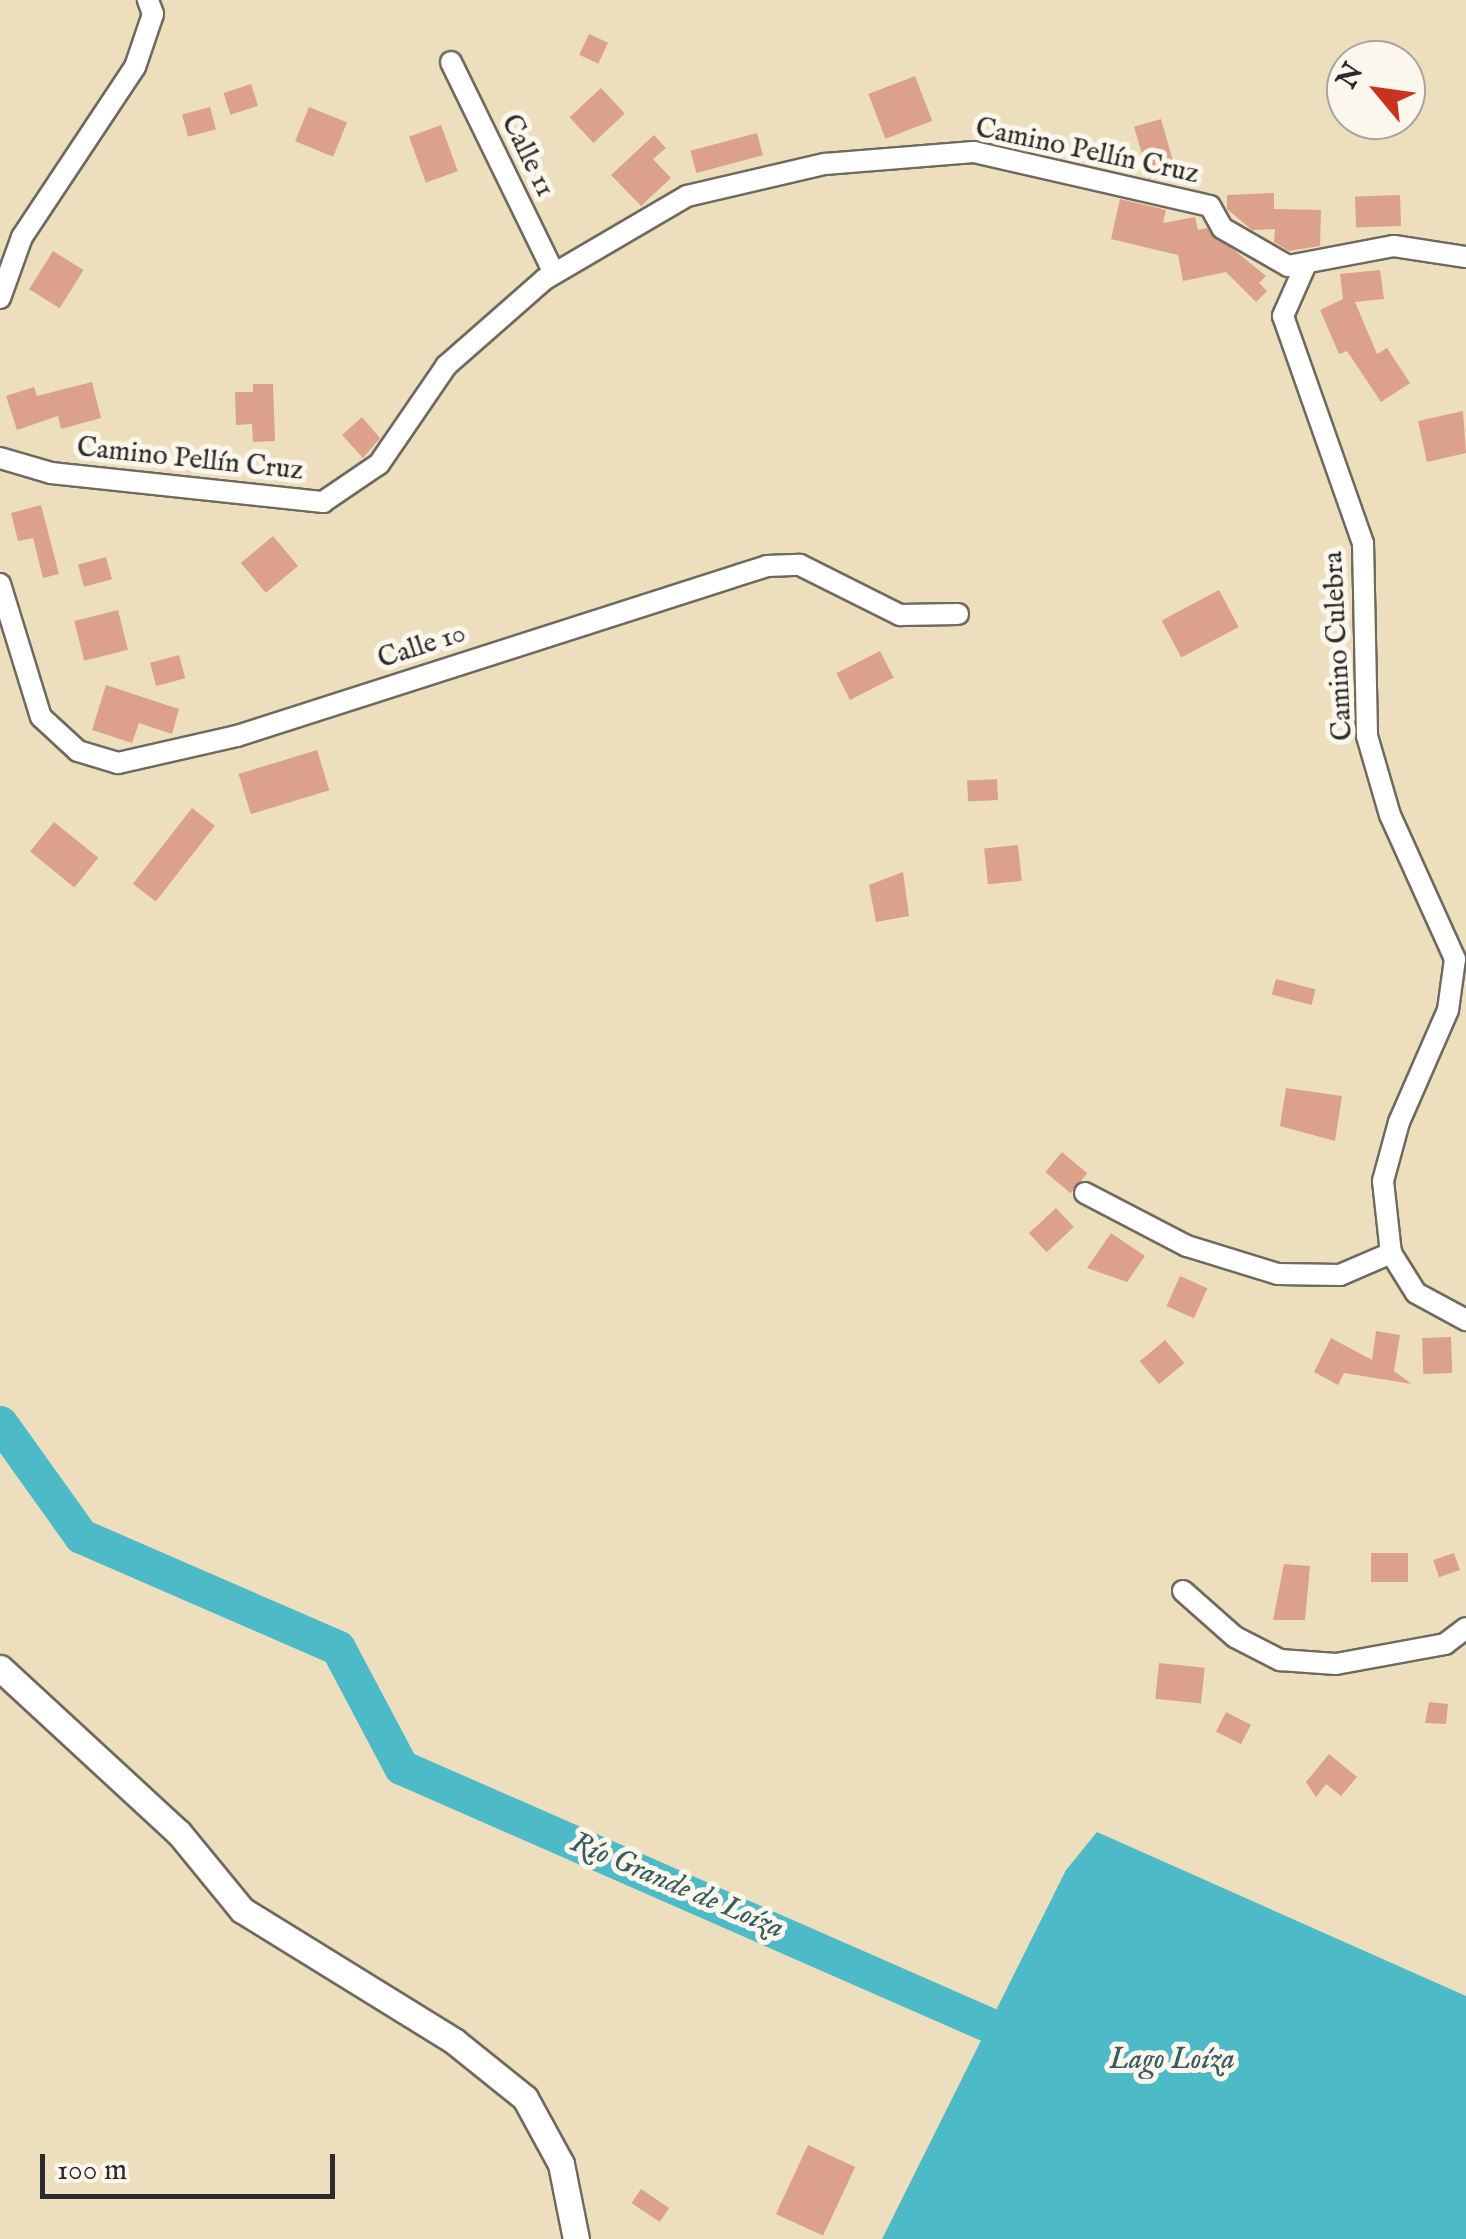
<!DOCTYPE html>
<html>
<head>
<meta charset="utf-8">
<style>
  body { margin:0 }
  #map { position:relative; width:1466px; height:2239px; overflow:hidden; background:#eddfbe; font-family:"IM FELL English",serif }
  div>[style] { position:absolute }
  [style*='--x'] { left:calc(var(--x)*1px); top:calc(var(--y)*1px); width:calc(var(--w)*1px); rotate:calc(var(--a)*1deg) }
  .water>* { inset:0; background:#4dbac7 }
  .river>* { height:35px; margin:-17.5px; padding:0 17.5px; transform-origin:17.5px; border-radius:17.5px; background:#4dbac7 }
  .building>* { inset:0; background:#dca18b; transform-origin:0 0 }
  .roads { filter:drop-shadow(2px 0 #6f6a5e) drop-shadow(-2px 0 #6f6a5e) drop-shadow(0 2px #6f6a5e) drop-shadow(0 -2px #6f6a5e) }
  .minor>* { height:20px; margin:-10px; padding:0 10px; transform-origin:10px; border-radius:10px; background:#fff }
  .tertiary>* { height:25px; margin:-12.5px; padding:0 12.5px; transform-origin:12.5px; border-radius:12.5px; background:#fff }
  span { translate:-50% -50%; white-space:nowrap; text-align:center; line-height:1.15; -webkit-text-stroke:10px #fbf7ec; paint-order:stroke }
  .street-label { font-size:28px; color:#2b2b2b }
  .water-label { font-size:30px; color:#375d62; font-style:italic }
  .north { position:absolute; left:1326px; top:40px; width:100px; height:100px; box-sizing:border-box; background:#fbf7ec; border:2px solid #a8a59f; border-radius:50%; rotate:299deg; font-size:28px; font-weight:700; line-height:40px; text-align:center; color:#2b2b2b }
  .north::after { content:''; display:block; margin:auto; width:35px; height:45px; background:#c8321e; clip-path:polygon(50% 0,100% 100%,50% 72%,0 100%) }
  .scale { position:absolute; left:40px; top:2154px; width:295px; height:45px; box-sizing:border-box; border:5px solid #2b2b2b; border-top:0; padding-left:12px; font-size:30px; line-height:35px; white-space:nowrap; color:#2b2b2b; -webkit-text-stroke:8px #fbf7ec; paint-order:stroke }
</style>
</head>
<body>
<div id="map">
  <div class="water">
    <div style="clip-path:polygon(1097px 1832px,1466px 1996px,1466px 2239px,882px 2239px,1066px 1870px)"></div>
  </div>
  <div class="river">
    <div style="--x:0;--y:1423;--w:139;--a:54.4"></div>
    <div style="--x:81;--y:1536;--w:280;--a:23.5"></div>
    <div style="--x:338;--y:1648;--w:135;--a:62.1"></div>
    <div style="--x:401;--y:1767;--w:685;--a:23.68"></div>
  </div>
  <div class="building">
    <div style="left:589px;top:34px;width:21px;height:23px;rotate:25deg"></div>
    <div style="left:915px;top:76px;width:48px;height:50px;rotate:69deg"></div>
    <div style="left:251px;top:84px;width:23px;height:29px;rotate:72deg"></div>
    <div style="left:601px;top:88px;width:35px;height:43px;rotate:47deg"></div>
    <div style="left:210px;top:107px;width:23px;height:29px;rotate:75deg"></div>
    <div style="left:309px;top:107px;width:41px;height:37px;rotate:22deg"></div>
    <div style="left:1161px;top:119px;width:54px;height:28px;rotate:74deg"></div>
    <div style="left:441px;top:125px;width:49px;height:34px;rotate:70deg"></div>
    <div style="left:757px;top:133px;width:23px;height:69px;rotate:75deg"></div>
    <div style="clip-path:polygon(654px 135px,666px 148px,653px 159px,671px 178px,641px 206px,611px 175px)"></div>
    <div style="clip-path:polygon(1274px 193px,1274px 209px,1321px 210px,1320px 246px,1289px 251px,1274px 242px,1275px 229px,1252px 230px,1227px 209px,1227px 195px)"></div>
    <div style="left:1400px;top:195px;width:31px;height:45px;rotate:88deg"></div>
    <div style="clip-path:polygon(1120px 199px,1166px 210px,1163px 223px,1195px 217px,1198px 230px,1207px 228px,1266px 276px,1259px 283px,1267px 291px,1256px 302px,1226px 272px,1183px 281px,1178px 255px,1111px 239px)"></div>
    <div style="left:53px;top:251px;width:36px;height:45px;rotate:32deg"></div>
    <div style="clip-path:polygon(1380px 270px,1384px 299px,1355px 302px,1377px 354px,1387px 348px,1410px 383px,1381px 402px,1347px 351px,1339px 354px,1320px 310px,1343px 299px,1340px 274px)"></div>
    <div style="clip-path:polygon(92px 382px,101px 418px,61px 429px,58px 416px,17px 430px,6px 396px,34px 387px,37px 396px)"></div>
    <div style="clip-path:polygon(253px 384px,273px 384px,275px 441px,253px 442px,252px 424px,236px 425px,235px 392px,253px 392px)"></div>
    <div style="clip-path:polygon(1463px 411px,1466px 453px,1427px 462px,1418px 421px)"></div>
    <div style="clip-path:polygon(362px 417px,380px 438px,363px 458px,342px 435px)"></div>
    <div style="clip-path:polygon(41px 505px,59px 574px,43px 578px,33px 538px,18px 541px,11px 513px)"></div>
    <div style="left:273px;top:536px;width:39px;height:42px;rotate:50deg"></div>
    <div style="left:106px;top:557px;width:23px;height:29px;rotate:75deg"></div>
    <div style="left:1219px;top:590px;width:42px;height:65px;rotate:62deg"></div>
    <div style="left:118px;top:610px;width:41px;height:45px;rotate:76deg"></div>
    <div style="left:880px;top:651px;width:30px;height:49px;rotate:63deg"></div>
    <div style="left:179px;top:655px;width:24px;height:30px;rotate:75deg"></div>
    <div style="clip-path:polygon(106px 685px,179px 709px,172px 734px,139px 723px,132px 743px,92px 730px)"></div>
    <div style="left:317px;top:750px;width:42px;height:82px;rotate:73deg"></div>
    <div style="left:997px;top:779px;width:21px;height:30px;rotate:87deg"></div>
    <div style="left:192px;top:808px;width:29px;height:96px;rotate:38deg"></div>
    <div style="left:54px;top:822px;width:57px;height:38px;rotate:39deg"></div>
    <div style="left:1018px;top:845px;width:36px;height:34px;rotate:84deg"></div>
    <div style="clip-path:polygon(903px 872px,909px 916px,876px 922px,869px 885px)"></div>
    <div style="left:1276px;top:979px;width:41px;height:16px;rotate:15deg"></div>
    <div style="clip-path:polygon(1286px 1088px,1342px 1096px,1335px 1141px,1280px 1126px)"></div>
    <div style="left:1062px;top:1152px;width:33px;height:26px;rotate:40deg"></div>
    <div style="left:1056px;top:1208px;width:26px;height:37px;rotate:47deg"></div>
    <div style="clip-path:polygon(1111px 1233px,1145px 1256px,1127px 1282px,1087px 1268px)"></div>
    <div style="left:1180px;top:1276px;width:30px;height:33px;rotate:24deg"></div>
    <div style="clip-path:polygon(1376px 1331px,1400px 1335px,1394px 1371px,1412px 1384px,1344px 1373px,1338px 1385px,1314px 1372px,1331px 1338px,1372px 1360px)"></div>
    <div style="left:1451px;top:1337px;width:36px;height:29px;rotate:88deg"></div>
    <div style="left:1165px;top:1340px;width:30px;height:33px;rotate:50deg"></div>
    <div style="left:1408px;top:1553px;width:29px;height:37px;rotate:90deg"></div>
    <div style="left:1454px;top:1553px;width:18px;height:22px;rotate:71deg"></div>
    <div style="clip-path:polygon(1284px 1564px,1310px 1566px,1305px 1620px,1273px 1620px)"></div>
    <div style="left:1159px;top:1663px;width:46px;height:36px;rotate:6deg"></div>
    <div style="clip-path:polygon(1429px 1702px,1448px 1704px,1446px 1724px,1425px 1723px)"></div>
    <div style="left:1226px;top:1712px;width:28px;height:22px;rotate:27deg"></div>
    <div style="clip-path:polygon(1329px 1754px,1357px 1777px,1341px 1796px,1326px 1784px,1316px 1797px,1306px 1782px)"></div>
    <div style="left:808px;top:2145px;width:52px;height:76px;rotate:25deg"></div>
    <div style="left:641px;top:2189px;width:34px;height:17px;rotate:34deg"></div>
  </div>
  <div class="roads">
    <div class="minor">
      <div style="--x:451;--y:62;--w:235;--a:64"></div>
      <div style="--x:1306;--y:264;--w:57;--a:113.9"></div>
      <div style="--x:1283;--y:316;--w:241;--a:70.6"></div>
      <div style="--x:1363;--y:543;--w:193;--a:88.8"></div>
      <div style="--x:1367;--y:736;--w:82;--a:73.8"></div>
      <div style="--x:1390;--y:815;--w:158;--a:65.7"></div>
      <div style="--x:1455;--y:959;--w:51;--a:97.8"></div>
      <div style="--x:1448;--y:1010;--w:122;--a:113.6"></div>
      <div style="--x:1399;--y:1122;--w:61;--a:105.2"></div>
      <div style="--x:1383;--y:1181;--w:72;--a:83.7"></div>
      <div style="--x:1391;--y:1253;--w:47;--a:58"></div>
      <div style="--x:1416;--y:1293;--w:57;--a:28.4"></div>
      <div style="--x:0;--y:298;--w:65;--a:-70.2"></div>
      <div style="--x:22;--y:237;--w:204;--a:-56.4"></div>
      <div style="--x:135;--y:67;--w:56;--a:-71.2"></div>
      <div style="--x:153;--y:14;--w:15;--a:-110"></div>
      <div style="--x:0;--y:458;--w:53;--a:16.4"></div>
      <div style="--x:51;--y:473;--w:274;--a:6.1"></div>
      <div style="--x:323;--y:502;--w:68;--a:-34.2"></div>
      <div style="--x:379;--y:464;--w:119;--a:-55.6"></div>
      <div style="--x:446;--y:366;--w:132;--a:-41.3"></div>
      <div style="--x:545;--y:279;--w:164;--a:-30.3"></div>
      <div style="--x:687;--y:196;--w:142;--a:-13.1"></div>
      <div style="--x:825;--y:164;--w:149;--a:-4.6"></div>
      <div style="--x:974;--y:152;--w:242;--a:12.9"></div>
      <div style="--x:1210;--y:206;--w:25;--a:61"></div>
      <div style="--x:1222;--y:228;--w:76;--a:29.9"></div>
      <div style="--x:1288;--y:266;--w:108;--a:-10.7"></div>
      <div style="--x:1394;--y:246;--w:73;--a:8.7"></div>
      <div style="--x:0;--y:584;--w:139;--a:72.9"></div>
      <div style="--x:41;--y:717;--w:50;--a:42.6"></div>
      <div style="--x:78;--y:751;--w:42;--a:16.7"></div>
      <div style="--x:118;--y:763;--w:122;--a:-12.8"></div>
      <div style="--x:237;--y:736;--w:557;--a:-17.78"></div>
      <div style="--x:767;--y:566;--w:33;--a:-2"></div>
      <div style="--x:800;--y:565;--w:112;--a:26.6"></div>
      <div style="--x:900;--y:615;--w:58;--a:-1"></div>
      <div style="--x:1085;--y:1193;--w:115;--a:27.5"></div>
      <div style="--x:1187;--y:1246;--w:95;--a:17.1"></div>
      <div style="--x:1278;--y:1274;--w:62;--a:0.9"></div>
      <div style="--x:1340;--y:1275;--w:56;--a:-23.3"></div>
      <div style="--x:1183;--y:1591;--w:69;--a:41.5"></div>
      <div style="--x:1235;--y:1637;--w:51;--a:27.1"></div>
      <div style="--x:1280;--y:1660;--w:56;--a:4.1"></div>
      <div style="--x:1336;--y:1664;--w:111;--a:-10.4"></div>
      <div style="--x:1445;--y:1644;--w:26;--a:-37"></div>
    </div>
    <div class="tertiary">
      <div style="--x:0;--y:1668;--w:243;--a:42.7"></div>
      <div style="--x:179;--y:1833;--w:99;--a:50.7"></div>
      <div style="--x:242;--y:1910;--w:249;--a:31.7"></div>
      <div style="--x:454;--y:2041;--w:91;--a:38.8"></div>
      <div style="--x:525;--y:2098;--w:75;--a:61.4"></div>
      <div style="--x:561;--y:2164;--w:76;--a:78.7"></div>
    </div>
  </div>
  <div class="street-label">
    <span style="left:1087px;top:152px;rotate:12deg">Camino Pellín Cruz</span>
    <span style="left:527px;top:156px;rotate:64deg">Calle 11</span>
    <span style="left:190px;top:460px;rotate:6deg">Camino Pellín Cruz</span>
    <span style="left:1339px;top:646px;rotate:-93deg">Camino Culebra</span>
    <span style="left:422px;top:647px;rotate:-18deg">Calle 10</span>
  </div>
  <div class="water-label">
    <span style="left:677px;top:1886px;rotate:23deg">Río Grande de Loíza</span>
    <span style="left:1172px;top:2060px">Lago Loíza</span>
  </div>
  <div class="north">N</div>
  <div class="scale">100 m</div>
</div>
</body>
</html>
